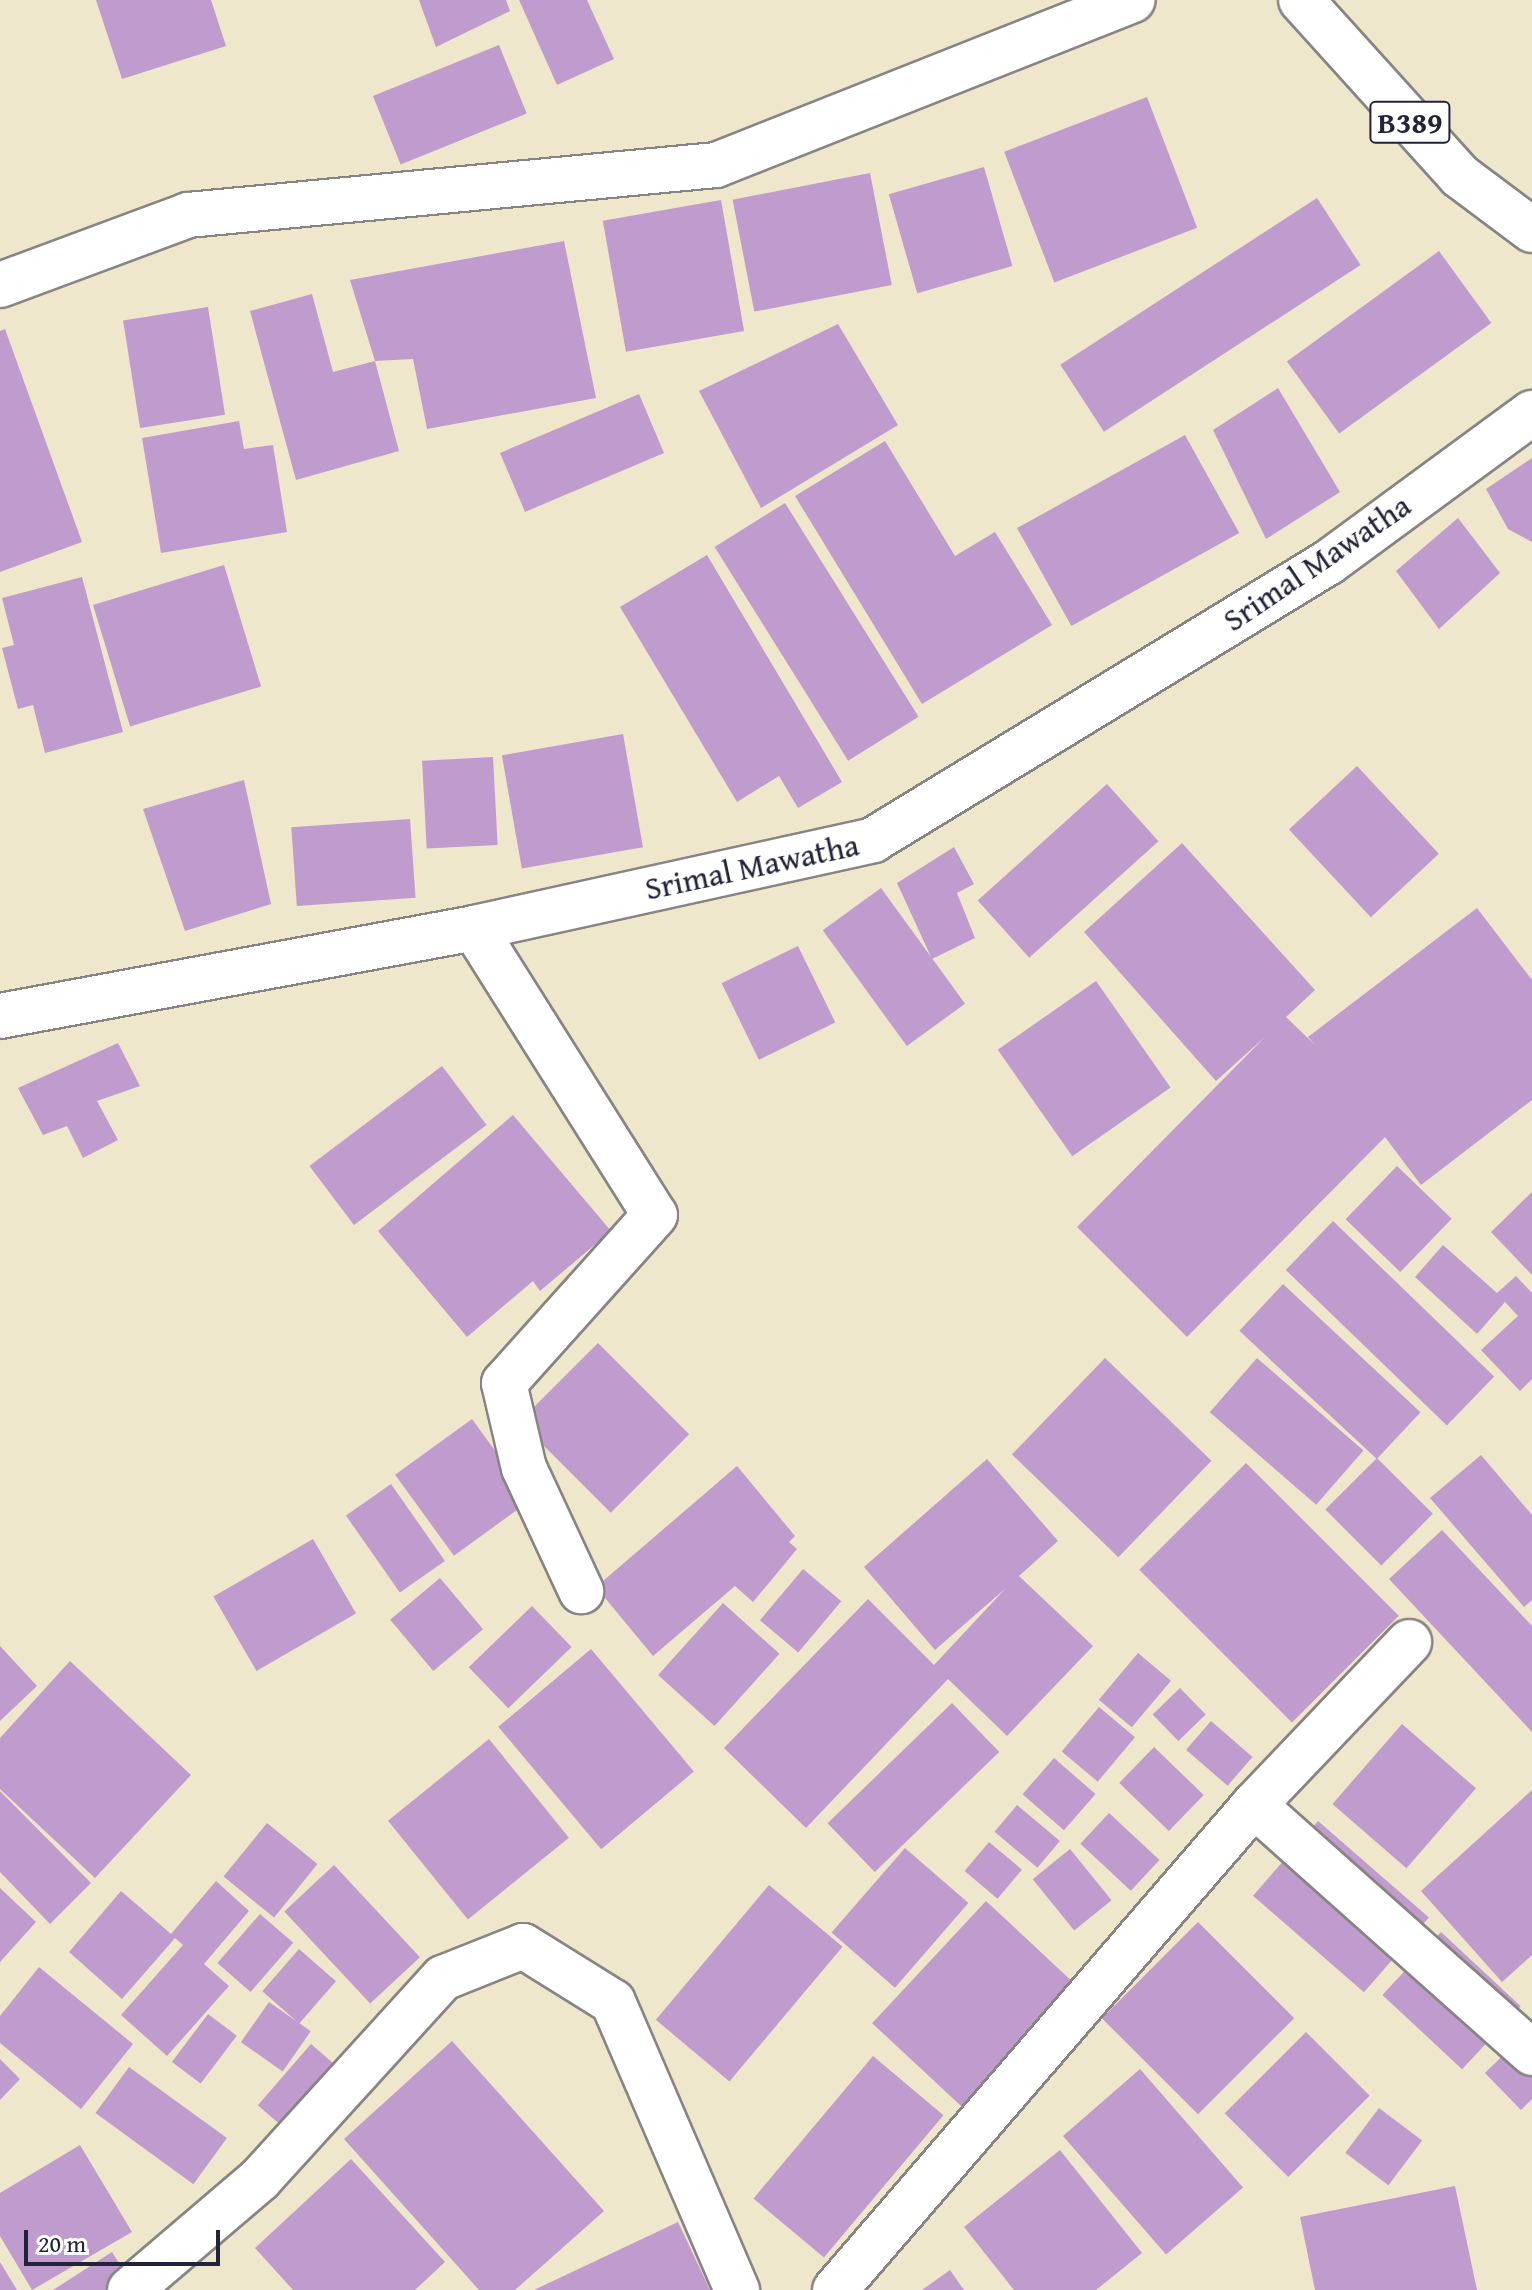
<!DOCTYPE html>
<html>
<head>
<meta charset="utf-8">
<style>
  body { margin:0 }
  #map { position:relative; width:1532px; height:2290px; overflow:hidden; background:#eee7cc; font-family:"Gentium Book Plus",serif }
  div>[style] { position:absolute }
  [style*='--x'] { left:calc(var(--x)*1px); top:calc(var(--y)*1px); width:calc(var(--w)*1px); rotate:calc(var(--a)*1deg) }
  .building>* { inset:0; background:#c09bce; transform-origin:0 0 }
  .roads { filter:drop-shadow(2px 0 #888484) drop-shadow(-2px 0 #888484) drop-shadow(0 2px #888484) drop-shadow(0 -2px #888484) }
  .minor>* { height:44px; margin:-22px; padding:0 22px; transform-origin:22px; border-radius:22px; background:#fff }
  .major>* { height:44px; margin:-22px; padding:0 22px; transform-origin:22px; border-radius:22px; background:#fff }
  span { translate:-50% -50%; white-space:nowrap; text-align:center; line-height:1.15; -webkit-text-stroke:6px #fff; paint-order:stroke }
  .shield-label span { padding:2px 6px; background:#fff; border:2px solid; border-radius:6px; -webkit-text-stroke-width:0 }
  .shield-label { font-size:30px; color:#22223b; font-weight:700 }
  .street-label { font-size:32px; color:#22223b }
  .scale { position:absolute; left:24px; top:2230px; width:196px; height:36px; box-sizing:border-box; border:4px solid #22223b; border-top:0; padding-left:10px; font-size:24px; line-height:28px; white-space:nowrap; color:#22223b; -webkit-text-stroke:6px #fff; paint-order:stroke }
</style>
</head>
<body>
<div id="map">
  <div class="building">
    <div style="clip-path:polygon(96px 0,211px 0,226px 46px,122px 79px)"></div>
    <div style="clip-path:polygon(419px 0,506px 0,510px 11px,436px 47px)"></div>
    <div style="clip-path:polygon(519px 0,587px 0,614px 59px,557px 85px)"></div>
    <div style="left:499px;top:45px;width:74px;height:136px;rotate:68deg"></div>
    <div style="left:1147px;top:97px;width:140px;height:153px;rotate:69deg"></div>
    <div style="left:984px;top:167px;width:103px;height:99px;rotate:74deg"></div>
    <div style="left:870px;top:173px;width:114px;height:140px;rotate:79deg"></div>
    <div style="left:1317px;top:198px;width:80px;height:306px;rotate:57deg"></div>
    <div style="left:721px;top:200px;width:133px;height:120px;rotate:80deg"></div>
    <div style="clip-path:polygon(564px 241px,596px 398px,427px 429px,413px 359px,375px 361px,350px 280px)"></div>
    <div style="left:1439px;top:251px;width:89px;height:188px;rotate:54deg"></div>
    <div style="clip-path:polygon(312px 294px,333px 372px,375px 361px,399px 451px,296px 480px,250px 311px)"></div>
    <div style="left:208px;top:307px;width:109px;height:86px;rotate:81deg"></div>
    <div style="clip-path:polygon(838px 324px,898px 425px,761px 508px,699px 391px)"></div>
    <div style="clip-path:polygon(5px 329px,82px 542px,0 572px,0 331px)"></div>
    <div style="clip-path:polygon(1278px 388px,1340px 492px,1266px 539px,1213px 430px)"></div>
    <div style="left:639px;top:394px;width:64px;height:151px;rotate:67deg"></div>
    <div style="clip-path:polygon(239px 421px,244px 449px,273px 445px,287px 532px,161px 553px,142px 438px)"></div>
    <div style="left:1185px;top:435px;width:112px;height:192px;rotate:61deg"></div>
    <div style="clip-path:polygon(885px 441px,955px 556px,995px 532px,1052px 625px,922px 704px,795px 496px)"></div>
    <div style="clip-path:polygon(1532px 458px,1532px 542px,1508px 529px,1486px 489px)"></div>
    <div style="left:785px;top:503px;width:252px;height:83px;rotate:58deg"></div>
    <div style="clip-path:polygon(1458px 518px,1500px 573px,1439px 629px,1396px 571px)"></div>
    <div style="clip-path:polygon(707px 555px,842px 782px,798px 808px,779px 776px,737px 802px,620px 607px)"></div>
    <div style="left:224px;top:565px;width:127px;height:137px;rotate:73deg"></div>
    <div style="clip-path:polygon(82px 577px,123px 732px,45px 753px,33px 705px,18px 709px,2px 648px,14px 645px,2px 598px)"></div>
    <div style="left:623px;top:734px;width:115px;height:123px;rotate:80deg"></div>
    <div style="left:493px;top:757px;width:88px;height:71px;rotate:87deg"></div>
    <div style="left:1357px;top:766px;width:120px;height:93px;rotate:47deg"></div>
    <div style="clip-path:polygon(244px 780px,271px 904px,185px 931px,143px 809px)"></div>
    <div style="left:1107px;top:784px;width:77px;height:174px;rotate:48deg"></div>
    <div style="left:410px;top:819px;width:79px;height:119px;rotate:86deg"></div>
    <div style="clip-path:polygon(1182px 843px,1315px 990px,1286px 1017px,1315px 1045px,1308px 1037px,1477px 908px,1532px 980px,1532px 1100px,1421px 1185px,1385px 1137px,1187px 1337px,1077px 1227px,1265px 1037px,1216px 1081px,1084px 932px)"></div>
    <div style="clip-path:polygon(954px 847px,974px 884px,957px 893px,975px 938px,932px 959px,897px 883px)"></div>
    <div style="left:881px;top:888px;width:143px;height:72px;rotate:54deg"></div>
    <div style="left:798px;top:946px;width:85px;height:85px;rotate:64deg"></div>
    <div style="left:1096px;top:981px;width:130px;height:120px;rotate:55deg"></div>
    <div style="clip-path:polygon(118px 1043px,140px 1086px,97px 1101px,118px 1140px,83px 1158px,67px 1126px,43px 1135px,18px 1088px)"></div>
    <div style="left:442px;top:1066px;width:74px;height:166px;rotate:53deg"></div>
    <div style="clip-path:polygon(513px 1115px,611px 1231px,540px 1291px,533px 1281px,467px 1337px,378px 1231px)"></div>
    <div style="left:1397px;top:1166px;width:76px;height:74px;rotate:44deg"></div>
    <div style="clip-path:polygon(1532px 1192px,1532px 1275px,1491px 1232px)"></div>
    <div style="left:1333px;top:1221px;width:224px;height:68px;rotate:44deg"></div>
    <div style="clip-path:polygon(1443px 1245px,1497px 1293px,1516px 1276px,1532px 1293px,1532px 1379px,1520px 1391px,1481px 1350px,1518px 1316px,1505px 1302px,1477px 1334px,1415px 1277px)"></div>
    <div style="left:1283px;top:1284px;width:188px;height:64px;rotate:43deg"></div>
    <div style="left:598px;top:1343px;width:129px;height:111px;rotate:45deg"></div>
    <div style="left:1105px;top:1358px;width:148px;height:134px;rotate:44deg"></div>
    <div style="left:1257px;top:1358px;width:141px;height:72px;rotate:41deg"></div>
    <div style="left:472px;top:1419px;width:100px;height:95px;rotate:54deg"></div>
    <div style="clip-path:polygon(1481px 1455px,1532px 1515px,1532px 1600px,1524px 1607px,1430px 1498px)"></div>
    <div style="left:1377px;top:1458px;width:79px;height:73px;rotate:45deg"></div>
    <div style="clip-path:polygon(987px 1459px,1058px 1541px,1019px 1576px,1093px 1646px,1007px 1736px,948px 1679px,806px 1828px,724px 1748px,868px 1599px,934px 1665px,1006px 1588px,935px 1650px,864px 1567px)"></div>
    <div style="left:1246px;top:1463px;width:216px;height:151px;rotate:45deg"></div>
    <div style="clip-path:polygon(737px 1466px,795px 1536px,789px 1542px,797px 1549px,753px 1602px,735px 1586px,653px 1656px,596px 1587px)"></div>
    <div style="left:391px;top:1484px;width:94px;height:55px;rotate:55deg"></div>
    <div style="clip-path:polygon(1442px 1530px,1532px 1626px,1532px 1732px,1389px 1579px)"></div>
    <div style="left:313px;top:1539px;width:86px;height:115px;rotate:60deg"></div>
    <div style="left:803px;top:1569px;width:50px;height:67px;rotate:40deg"></div>
    <div style="left:440px;top:1578px;width:67px;height:65px;rotate:50deg"></div>
    <div style="left:723px;top:1603px;width:76px;height:97px;rotate:42deg"></div>
    <div style="left:532px;top:1606px;width:57px;height:88px;rotate:46deg"></div>
    <div style="clip-path:polygon(0 1646px,37px 1686px,0 1721px)"></div>
    <div style="left:591px;top:1649px;width:160px;height:121px;rotate:50deg"></div>
    <div style="left:1138px;top:1653px;width:43px;height:61px;rotate:40deg"></div>
    <div style="clip-path:polygon(70px 1661px,191px 1775px,95px 1878px,0 1789px,0 1738px)"></div>
    <div style="left:1180px;top:1688px;width:37px;height:38px;rotate:46deg"></div>
    <div style="left:952px;top:1703px;width:68px;height:173px;rotate:46deg"></div>
    <div style="left:1099px;top:1707px;width:47px;height:58px;rotate:40deg"></div>
    <div style="left:1211px;top:1721px;width:55px;height:38px;rotate:41deg"></div>
    <div style="left:1402px;top:1724px;width:98px;height:106px;rotate:41deg"></div>
    <div style="left:489px;top:1739px;width:127px;height:130px;rotate:51deg"></div>
    <div style="left:1154px;top:1747px;width:69px;height:50px;rotate:44deg"></div>
    <div style="left:1054px;top:1758px;width:55px;height:48px;rotate:41deg"></div>
    <div style="clip-path:polygon(1532px 1790px,1532px 1955px,1502px 1982px,1421px 1891px)"></div>
    <div style="clip-path:polygon(0 1791px,91px 1883px,50px 1924px,0 1872px)"></div>
    <div style="left:1017px;top:1805px;width:56px;height:35px;rotate:40deg"></div>
    <div style="left:1109px;top:1813px;width:69px;height:42px;rotate:43deg"></div>
    <div style="left:1318px;top:1821px;width:147px;height:99px;rotate:41deg"></div>
    <div style="left:267px;top:1823px;width:65px;height:69px;rotate:39deg"></div>
    <div style="left:989px;top:1842px;width:43px;height:38px;rotate:40deg"></div>
    <div style="left:905px;top:1848px;width:84px;height:112px;rotate:41deg"></div>
    <div style="left:1070px;top:1849px;width:66px;height:48px;rotate:51deg"></div>
    <div style="left:334px;top:1865px;width:126px;height:68px;rotate:47deg"></div>
    <div style="clip-path:polygon(216px 1881px,249px 1911px,204px 1964px,229px 1986px,167px 2056px,121px 2015px,183px 1945px,175px 1938px,122px 1999px,69px 1952px,121px 1891px,171px 1934px)"></div>
    <div style="left:769px;top:1885px;width:96px;height:176px;rotate:40deg"></div>
    <div style="clip-path:polygon(0 1888px,36px 1922px,0 1962px)"></div>
    <div style="left:986px;top:1901px;width:137px;height:167px;rotate:43deg"></div>
    <div style="left:260px;top:1914px;width:44px;height:65px;rotate:41deg"></div>
    <div style="left:1198px;top:1922px;width:136px;height:136px;rotate:45deg"></div>
    <div style="left:1441px;top:1932px;width:109px;height:86px;rotate:43deg"></div>
    <div style="left:299px;top:1949px;width:49px;height:56px;rotate:41deg"></div>
    <div style="clip-path:polygon(39px 1967px,133px 2044px,81px 2109px,0 2043px,0 2016px)"></div>
    <div style="left:269px;top:2002px;width:51px;height:49px;rotate:35deg"></div>
    <div style="left:208px;top:2014px;width:36px;height:60px;rotate:37deg"></div>
    <div style="clip-path:polygon(1532px 2027px,1532px 2099px,1521px 2110px,1485px 2073px)"></div>
    <div style="left:1306px;top:2032px;width:90px;height:115px;rotate:45deg"></div>
    <div style="clip-path:polygon(452px 2041px,604px 2211px,515px 2290px,479px 2290px,344px 2139px)"></div>
    <div style="left:311px;top:2044px;width:29px;height:81px;rotate:41deg"></div>
    <div style="left:873px;top:2056px;width:92px;height:186px;rotate:40deg"></div>
    <div style="clip-path:polygon(0 2059px,20px 2079px,0 2100px)"></div>
    <div style="left:129px;top:2067px;width:121px;height:57px;rotate:36deg"></div>
    <div style="left:1140px;top:2069px;width:157px;height:102px;rotate:49deg"></div>
    <div style="left:1379px;top:2108px;width:54px;height:56px;rotate:37deg"></div>
    <div style="clip-path:polygon(80px 2145px,132px 2232px,32px 2290px,0 2236px,0 2193px)"></div>
    <div style="clip-path:polygon(1060px 2150px,1142px 2253px,1096px 2290px,1014px 2290px,964px 2227px)"></div>
    <div style="clip-path:polygon(351px 2159px,445px 2262px,415px 2290px,293px 2290px,255px 2248px)"></div>
    <div style="clip-path:polygon(1455px 2186px,1477px 2290px,1315px 2290px,1300px 2217px)"></div>
    <div style="clip-path:polygon(678px 2222px,710px 2290px,534px 2290px)"></div>
    <div style="clip-path:polygon(112px 2252px,130px 2280px,116px 2290px,53px 2290px)"></div>
    <div style="clip-path:polygon(0 2262px,17px 2290px,0 2290px)"></div>
    <div style="clip-path:polygon(950px 2270px,964px 2290px,922px 2290px)"></div>
  </div>
  <div class="roads">
    <div class="minor">
      <div style="--x:0;--y:285;--w:201;--a:-20.4"></div>
      <div style="--x:188;--y:215;--w:530;--a:-5.41"></div>
      <div style="--x:716;--y:165;--w:448;--a:-21.6"></div>
      <div style="--x:474;--y:928;--w:339;--a:57.8"></div>
      <div style="--x:655;--y:1215;--w:226;--a:131.9"></div>
      <div style="--x:504;--y:1383;--w:87;--a:76.8"></div>
      <div style="--x:524;--y:1468;--w:136;--a:65.1"></div>
      <div style="--x:0;--y:1016;--w:482;--a:-10.5"></div>
      <div style="--x:474;--y:928;--w:409;--a:-12.4"></div>
      <div style="--x:873;--y:840;--w:534;--a:-31.37"></div>
      <div style="--x:1329;--y:562;--w:252;--a:-36.3"></div>
      <div style="--x:1254;--y:1805;--w:373;--a:41.7"></div>
      <div style="--x:130;--y:2290;--w:171;--a:-40.5"></div>
      <div style="--x:260;--y:2179;--w:272;--a:-47.7"></div>
      <div style="--x:443;--y:1978;--w:86;--a:-21.8"></div>
      <div style="--x:523;--y:1946;--w:106;--a:31.9"></div>
      <div style="--x:613;--y:2002;--w:314;--a:66.7"></div>
      <div style="--x:835;--y:2290;--w:641;--a:-49.18"></div>
      <div style="--x:1254;--y:1805;--w:225;--a:-46.4"></div>
    </div>
    <div class="major">
      <div style="--x:1301;--y:0;--w:237;--a:47.9"></div>
      <div style="--x:1460;--y:176;--w:90;--a:36.9"></div>
    </div>
  </div>
  <div class="shield-label">
    <span style="left:1410px;top:122px">B389</span>
  </div>
  <div class="street-label">
    <span style="left:1317px;top:563px;rotate:-34deg">Srimal Mawatha</span>
    <span style="left:752px;top:867px;rotate:-12deg">Srimal Mawatha</span>
  </div>
  <div class="scale">20 m</div>
</div>
</body>
</html>
